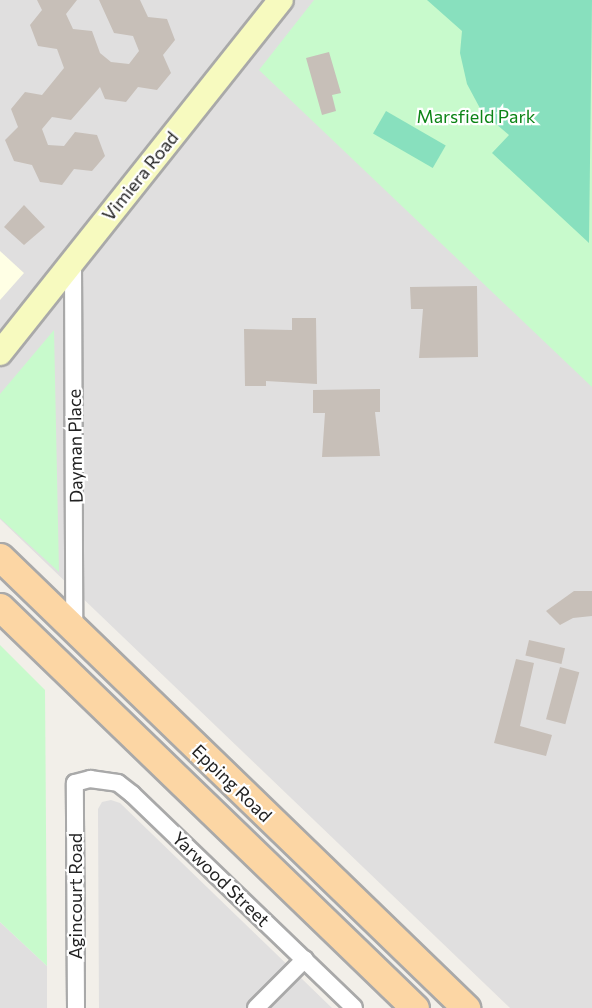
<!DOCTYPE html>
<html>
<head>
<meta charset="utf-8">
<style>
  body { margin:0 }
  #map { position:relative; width:592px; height:1008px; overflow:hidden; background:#f2efe9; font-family:Commissioner,sans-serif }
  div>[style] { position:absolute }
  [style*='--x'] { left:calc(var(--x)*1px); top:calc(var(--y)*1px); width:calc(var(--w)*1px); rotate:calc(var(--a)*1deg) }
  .residential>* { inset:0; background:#e0dfdf }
  .education>* { inset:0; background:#ffffe5 }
  .park>* { inset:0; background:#c8facc }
  .pitch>* { inset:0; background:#88e0be; transform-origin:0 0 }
  .building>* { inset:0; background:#c7bfb8; transform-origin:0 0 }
  .roads { filter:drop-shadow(2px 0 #a9a9a9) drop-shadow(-2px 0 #a9a9a9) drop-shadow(0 2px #a9a9a9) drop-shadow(0 -2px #a9a9a9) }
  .street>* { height:16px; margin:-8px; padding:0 8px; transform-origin:8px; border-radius:8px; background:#fff }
  .secondary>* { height:24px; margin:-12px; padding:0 12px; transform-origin:12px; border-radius:12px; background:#f7fabf }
  .primary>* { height:27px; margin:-13.5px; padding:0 13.5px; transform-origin:13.5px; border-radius:13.5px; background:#fcd6a4 }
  span { translate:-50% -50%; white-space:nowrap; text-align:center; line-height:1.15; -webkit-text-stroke:4.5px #fff; paint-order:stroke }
  .park-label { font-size:18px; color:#0c8416 }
  .street-label { font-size:18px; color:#222 }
</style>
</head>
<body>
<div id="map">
  <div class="residential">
    <div style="clip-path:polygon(0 0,592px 0,592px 1008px,510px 1008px,0 519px)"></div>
    <div style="clip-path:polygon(111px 800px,120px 803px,332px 1008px,99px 1008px,98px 809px,102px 802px)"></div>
    <div style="clip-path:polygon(0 922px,47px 966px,47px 1008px,0 1008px)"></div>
  </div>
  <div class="education">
    <div style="clip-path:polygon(0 251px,24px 273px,0 300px)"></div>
  </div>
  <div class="park">
    <div style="clip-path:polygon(314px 0,592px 0,592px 387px,259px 70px)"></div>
    <div style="clip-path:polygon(54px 330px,59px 572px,0 518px,0 394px)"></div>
    <div style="clip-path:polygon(0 645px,45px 690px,47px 966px,0 922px)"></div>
  </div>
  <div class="pitch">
    <div style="clip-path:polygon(427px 0,592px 0,589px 243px,492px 153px,509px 135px,482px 112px,467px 84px,460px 53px,462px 31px)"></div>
    <div style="left:386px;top:111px;width:69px;height:26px;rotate:30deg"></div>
  </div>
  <div class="building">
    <div style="clip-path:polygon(37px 0,77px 0,66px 14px,73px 29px,92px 31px,100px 53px,111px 62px,129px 64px,139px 51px,133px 36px,114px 33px,99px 0,140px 0,148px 17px,167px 19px,175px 40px,163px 55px,171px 73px,157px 90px,138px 87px,126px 102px,105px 99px,100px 87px,71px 120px,52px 117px,42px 129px,48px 145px,64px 146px,75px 132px,97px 135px,105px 156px,92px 171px,74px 169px,62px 185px,40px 182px,32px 165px,14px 161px,5px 140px,18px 127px,11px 109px,25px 92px,42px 95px,64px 68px,57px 49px,38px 46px,30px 25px,42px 10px)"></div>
    <div style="clip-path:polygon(329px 52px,341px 93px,332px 95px,336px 111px,322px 115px,306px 58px)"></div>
    <div style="clip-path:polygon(24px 205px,45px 227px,24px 245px,4px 227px)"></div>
    <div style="clip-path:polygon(477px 286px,478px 357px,419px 358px,423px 309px,411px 309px,410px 287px)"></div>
    <div style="clip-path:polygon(292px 318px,316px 318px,317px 384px,266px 381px,266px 386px,245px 386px,244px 329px,292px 330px)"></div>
    <div style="clip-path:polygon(380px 389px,380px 412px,375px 412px,380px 456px,322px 457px,325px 413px,313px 413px,313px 390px)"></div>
    <div style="clip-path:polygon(574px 591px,592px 591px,592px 616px,573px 618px,560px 625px,546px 611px)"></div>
    <div style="left:529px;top:640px;width:37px;height:16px;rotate:13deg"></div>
    <div style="clip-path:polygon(516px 659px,534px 663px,520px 726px,552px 735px,546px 756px,494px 743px)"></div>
    <div style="left:560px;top:667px;width:20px;height:54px;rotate:15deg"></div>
  </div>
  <div class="roads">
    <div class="street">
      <div style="--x:73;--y:261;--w:370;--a:89.8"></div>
      <div style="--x:76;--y:1008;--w:225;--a:-90.3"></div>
      <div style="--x:75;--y:783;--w:16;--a:-15"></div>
      <div style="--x:90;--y:779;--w:28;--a:8"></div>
      <div style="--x:118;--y:783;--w:18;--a:38"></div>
      <div style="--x:132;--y:794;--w:308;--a:43.9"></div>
      <div style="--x:256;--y:1008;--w:69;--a:-45"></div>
    </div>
    <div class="secondary">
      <div style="--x:0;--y:353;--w:451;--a:-51.5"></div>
    </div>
    <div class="primary">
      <div style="--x:0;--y:557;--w:649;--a:44.06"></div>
      <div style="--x:0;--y:607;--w:577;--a:44.02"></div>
    </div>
  </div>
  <div class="park-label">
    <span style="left:476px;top:116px">Marsfield Park</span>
  </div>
  <div class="street-label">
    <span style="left:140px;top:176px;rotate:-51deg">Vimiera Road</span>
    <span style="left:75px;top:446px;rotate:-91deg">Dayman Place</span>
    <span style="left:232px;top:783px;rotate:44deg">Epping Road</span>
    <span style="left:221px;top:879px;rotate:44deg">Yarwood Street</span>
    <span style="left:75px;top:896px;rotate:-90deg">Agincourt Road</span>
  </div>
</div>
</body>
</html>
